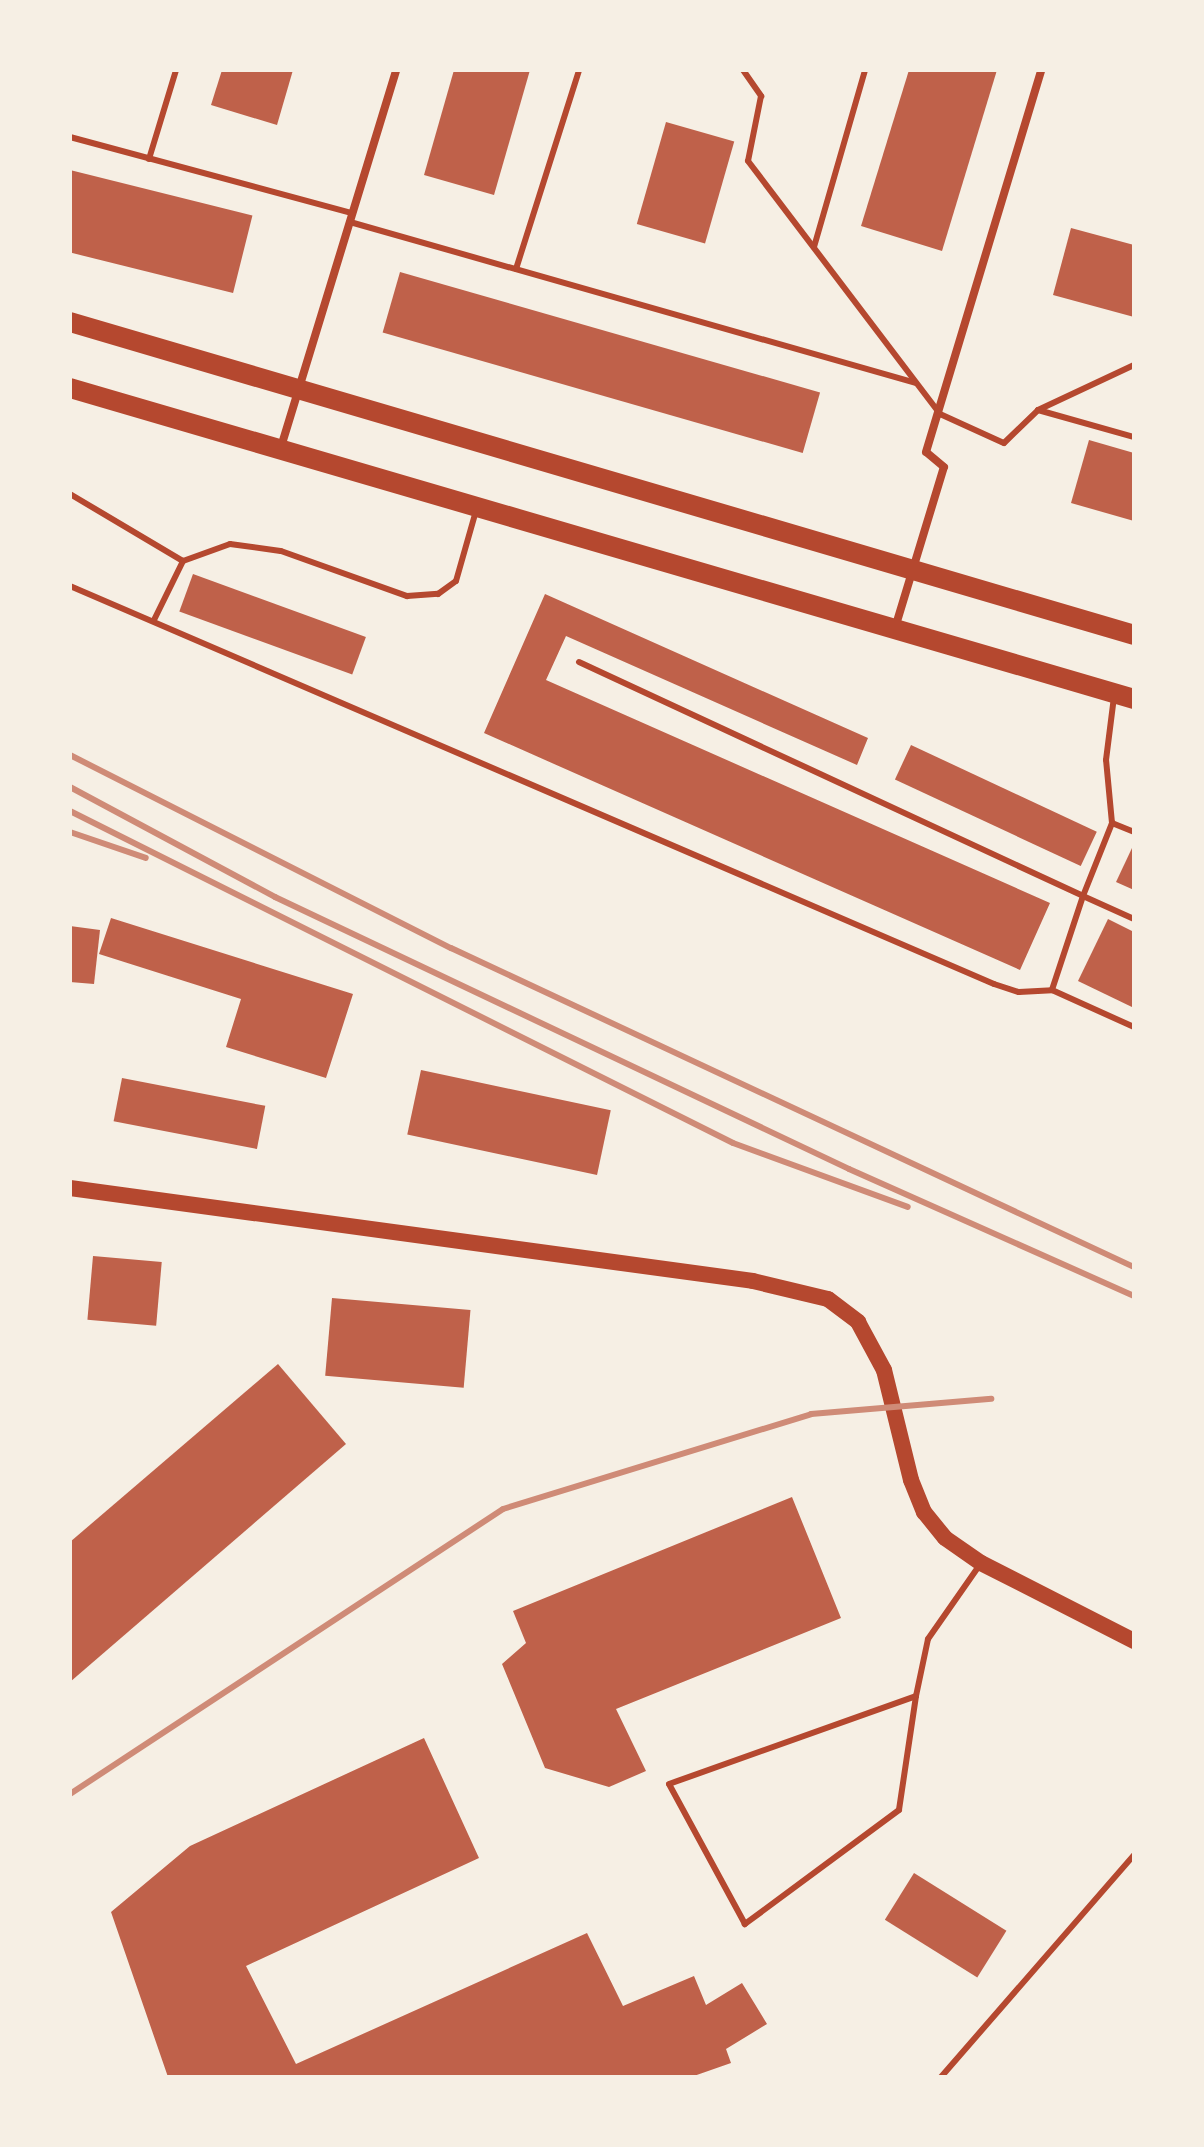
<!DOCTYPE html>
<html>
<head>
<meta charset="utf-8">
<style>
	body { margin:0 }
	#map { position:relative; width:1204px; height:2147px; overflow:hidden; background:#f6efe4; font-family:Roboto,sans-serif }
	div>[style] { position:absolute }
	.building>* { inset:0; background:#bf614a; transform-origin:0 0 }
	.service>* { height:6px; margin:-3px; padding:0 3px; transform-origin:3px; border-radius:3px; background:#b5482f }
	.minor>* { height:8px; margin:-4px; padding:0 4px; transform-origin:4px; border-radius:4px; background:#b5482f }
	.secondary>* { height:16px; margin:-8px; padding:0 8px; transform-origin:8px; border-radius:8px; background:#b5482f }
	.primary>* { height:20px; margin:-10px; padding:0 10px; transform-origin:10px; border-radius:10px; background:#b5482f }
	.rail>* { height:6px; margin:-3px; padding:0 3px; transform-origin:3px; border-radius:3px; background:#cf8b77 }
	span { translate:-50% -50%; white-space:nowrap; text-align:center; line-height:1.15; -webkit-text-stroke:8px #f6efe4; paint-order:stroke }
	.frame { position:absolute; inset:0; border:72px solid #f6efe4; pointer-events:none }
</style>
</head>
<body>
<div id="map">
	<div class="building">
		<i style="clip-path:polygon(222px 70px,293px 70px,277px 125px,211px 105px)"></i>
		<i style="clip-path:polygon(454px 70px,530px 70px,494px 195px,424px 175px)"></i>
		<i style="clip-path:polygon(909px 70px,997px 70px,942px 251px,861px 226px)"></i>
		<i style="left:666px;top:122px;width:71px;height:106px;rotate:16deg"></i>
		<i style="left:70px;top:170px;width:188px;height:80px;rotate:14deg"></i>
		<i style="clip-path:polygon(1071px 228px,1134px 245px,1134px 317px,1053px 295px)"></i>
		<i style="left:400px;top:272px;width:437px;height:63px;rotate:16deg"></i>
		<i style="clip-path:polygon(1089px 440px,1134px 453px,1134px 521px,1071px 503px)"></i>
		<i style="left:193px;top:574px;width:184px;height:40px;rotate:20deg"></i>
		<i style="clip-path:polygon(545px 594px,868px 738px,857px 765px,566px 636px,546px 680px,1050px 903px,1020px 970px,484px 733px)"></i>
		<i style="left:911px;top:745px;width:205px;height:38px;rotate:25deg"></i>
		<i style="clip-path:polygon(1132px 848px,1134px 849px,1134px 890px,1116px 882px)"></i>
		<i style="clip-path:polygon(111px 918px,353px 994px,326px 1078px,226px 1047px,241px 999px,99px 954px)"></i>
		<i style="clip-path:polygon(1108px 919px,1134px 932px,1134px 1008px,1078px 981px)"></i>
		<i style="clip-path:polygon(70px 926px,100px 930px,94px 984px,70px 982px)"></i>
		<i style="left:421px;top:1070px;width:194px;height:66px;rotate:12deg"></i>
		<i style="left:122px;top:1078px;width:146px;height:44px;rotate:11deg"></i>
		<i style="left:93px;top:1256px;width:69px;height:64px;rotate:5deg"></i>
		<i style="left:332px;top:1298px;width:139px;height:78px;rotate:5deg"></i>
		<i style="clip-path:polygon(278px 1364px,346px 1444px,70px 1682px,70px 1542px)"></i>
		<i style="clip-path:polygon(792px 1497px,841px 1618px,616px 1709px,646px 1771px,609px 1787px,545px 1768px,502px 1664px,526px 1643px,513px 1611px)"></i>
		<i style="clip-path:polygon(424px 1738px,479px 1858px,246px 1966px,296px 2064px,587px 1933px,623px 2006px,694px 1976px,706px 2005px,742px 1983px,767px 2024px,726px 2049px,731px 2063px,691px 2077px,168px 2077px,111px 1912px,190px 1846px)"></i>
		<i style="left:914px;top:1873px;width:109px;height:55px;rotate:32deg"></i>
	</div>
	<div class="service">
		<i style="left:743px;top:70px;width:32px;rotate:55deg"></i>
		<i style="left:761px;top:96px;width:66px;rotate:101.3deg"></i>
		<i style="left:748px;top:161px;width:318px;rotate:52.8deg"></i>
		<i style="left:940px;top:414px;width:70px;rotate:24.4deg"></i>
		<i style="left:1004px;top:443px;width:47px;rotate:-44.1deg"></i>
		<i style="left:1038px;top:410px;width:106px;rotate:-25.1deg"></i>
		<i style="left:70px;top:137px;width:292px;rotate:15.1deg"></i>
		<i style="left:149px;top:159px;width:93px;rotate:-73.1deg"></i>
		<i style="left:350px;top:222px;width:588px;rotate:15.88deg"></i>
		<i style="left:814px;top:247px;width:184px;rotate:-73.9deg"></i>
		<i style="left:516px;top:269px;width:209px;rotate:-72.4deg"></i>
		<i style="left:1038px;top:410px;width:100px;rotate:15.7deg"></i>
		<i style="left:70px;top:494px;width:131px;rotate:30.7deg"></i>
		<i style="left:183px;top:561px;width:50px;rotate:-19.9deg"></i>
		<i style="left:230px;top:544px;width:51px;rotate:7.8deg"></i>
		<i style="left:281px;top:551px;width:134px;rotate:19.7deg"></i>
		<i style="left:407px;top:596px;width:31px;rotate:-4deg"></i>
		<i style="left:438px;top:594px;width:22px;rotate:-36deg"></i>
		<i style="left:456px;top:581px;width:73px;rotate:-74.1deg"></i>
		<i style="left:70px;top:586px;width:1006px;rotate:23.3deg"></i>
		<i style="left:994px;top:984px;width:26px;rotate:18deg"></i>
		<i style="left:1019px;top:992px;width:33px;rotate:-3deg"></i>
		<i style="left:154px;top:620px;width:66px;rotate:-63.8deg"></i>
		<i style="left:579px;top:662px;width:556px;rotate:24.9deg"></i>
		<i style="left:1083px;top:896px;width:79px;rotate:-68.3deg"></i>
		<i style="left:1112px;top:823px;width:63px;rotate:-95.4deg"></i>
		<i style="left:1106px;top:760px;width:64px;rotate:-82.8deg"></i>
		<i style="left:1112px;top:823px;width:24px;rotate:22deg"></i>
		<i style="left:1134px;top:919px;width:56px;rotate:-155.7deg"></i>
		<i style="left:1083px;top:896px;width:99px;rotate:108.3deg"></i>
		<i style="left:1052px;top:990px;width:90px;rotate:24.3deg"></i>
		<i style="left:916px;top:1696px;width:115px;rotate:98.5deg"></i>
		<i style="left:899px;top:1810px;width:192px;rotate:143.5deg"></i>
		<i style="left:745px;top:1924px;width:159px;rotate:-118.5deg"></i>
		<i style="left:669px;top:1784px;width:262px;rotate:-19.6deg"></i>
		<i style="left:916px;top:1696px;width:58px;rotate:-78.1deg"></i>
		<i style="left:928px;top:1639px;width:93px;rotate:-55.1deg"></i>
		<i style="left:941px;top:2077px;width:294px;rotate:-49deg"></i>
	</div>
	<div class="minor">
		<i style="left:281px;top:447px;width:394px;rotate:-73deg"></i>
		<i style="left:895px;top:628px;width:168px;rotate:-73.1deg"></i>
		<i style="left:944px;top:467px;width:23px;rotate:-140deg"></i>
		<i style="left:926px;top:452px;width:399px;rotate:-73.2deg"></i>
	</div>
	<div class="secondary">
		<i style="left:70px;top:1188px;width:689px;rotate:7.75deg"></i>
		<i style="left:753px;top:1281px;width:77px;rotate:13.5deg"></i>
		<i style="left:828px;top:1299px;width:38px;rotate:37deg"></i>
		<i style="left:858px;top:1322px;width:55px;rotate:61.6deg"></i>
		<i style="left:884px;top:1370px;width:113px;rotate:76.2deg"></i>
		<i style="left:911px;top:1480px;width:35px;rotate:68deg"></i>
		<i style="left:924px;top:1512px;width:33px;rotate:51deg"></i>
		<i style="left:945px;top:1538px;width:44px;rotate:34.8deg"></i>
		<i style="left:981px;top:1563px;width:172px;rotate:27deg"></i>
	</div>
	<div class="primary">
		<i style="left:70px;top:322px;width:1109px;rotate:16.39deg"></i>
		<i style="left:70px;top:388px;width:1109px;rotate:16.29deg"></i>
	</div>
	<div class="rail">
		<i style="left:70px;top:755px;width:427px;rotate:26.9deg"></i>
		<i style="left:451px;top:948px;width:754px;rotate:25.04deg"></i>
		<i style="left:70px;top:787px;width:233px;rotate:28.2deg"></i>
		<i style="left:275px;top:897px;width:635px;rotate:25.35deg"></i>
		<i style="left:849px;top:1169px;width:312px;rotate:24deg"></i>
		<i style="left:70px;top:811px;width:741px;rotate:26.6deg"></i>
		<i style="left:733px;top:1143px;width:186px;rotate:20.1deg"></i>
		<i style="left:70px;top:832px;width:80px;rotate:18.9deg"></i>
		<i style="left:70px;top:1794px;width:518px;rotate:-33.35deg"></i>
		<i style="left:503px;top:1509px;width:322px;rotate:-17.1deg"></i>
		<i style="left:811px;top:1414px;width:181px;rotate:-4.8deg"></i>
	</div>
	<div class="frame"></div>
</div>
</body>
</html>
